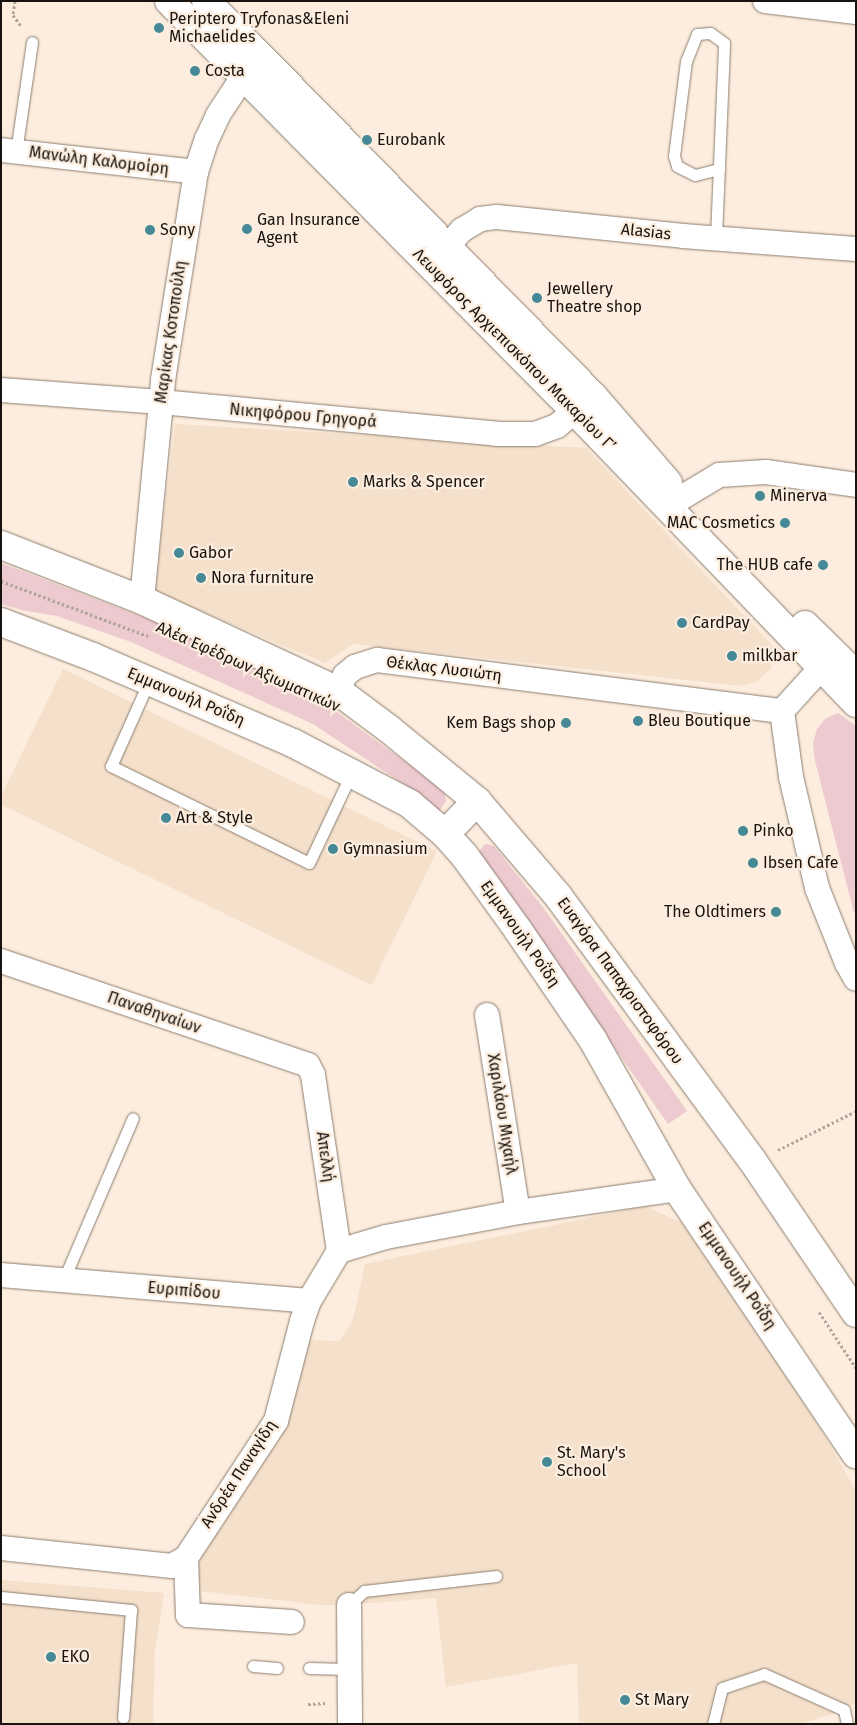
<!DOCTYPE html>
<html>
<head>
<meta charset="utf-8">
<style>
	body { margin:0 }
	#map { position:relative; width:857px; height:1725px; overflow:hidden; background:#fcedde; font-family:"Fira Sans",sans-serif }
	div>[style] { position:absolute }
	.built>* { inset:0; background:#f4e0cb; transform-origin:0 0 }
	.green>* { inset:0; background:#eccacf }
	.path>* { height:3px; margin-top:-1.5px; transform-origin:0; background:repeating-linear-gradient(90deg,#b0a599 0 2.5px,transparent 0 5px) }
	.roads { filter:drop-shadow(0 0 1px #8b7d6f) drop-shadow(0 0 1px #8b7d6f) }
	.lane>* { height:11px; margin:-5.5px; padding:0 5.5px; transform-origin:5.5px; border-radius:5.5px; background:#fff }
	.street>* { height:24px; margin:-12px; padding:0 12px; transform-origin:12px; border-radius:12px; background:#fff }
	.secondary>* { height:28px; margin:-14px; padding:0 14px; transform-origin:14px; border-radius:14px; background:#fff }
	.dots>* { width:14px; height:14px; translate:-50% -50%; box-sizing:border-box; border:2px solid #fcedde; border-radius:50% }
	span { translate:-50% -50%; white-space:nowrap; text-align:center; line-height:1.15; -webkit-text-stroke:4.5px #fcedde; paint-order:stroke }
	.poi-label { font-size:16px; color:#18130e }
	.left { translate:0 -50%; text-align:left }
	.right { translate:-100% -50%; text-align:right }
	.street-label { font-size:16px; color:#18130e }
	.frame { position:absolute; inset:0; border:2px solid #18130e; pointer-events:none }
</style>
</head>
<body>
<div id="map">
	<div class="built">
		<i style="clip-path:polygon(175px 424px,586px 448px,772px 645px,771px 668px,757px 682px,742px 686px,353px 644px,325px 663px,154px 592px)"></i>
		<i style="left:63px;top:669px;width:416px;height:149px;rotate:26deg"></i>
		<i style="clip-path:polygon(645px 1206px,682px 1223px,820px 1428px,856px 1491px,856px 1702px,844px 1710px,800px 1724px,579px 1724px,577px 1663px,446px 1687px,436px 1598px,349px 1605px,320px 1605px,191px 1590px,199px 1555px,307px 1340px,339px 1341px,353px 1320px,365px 1264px)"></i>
		<i style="clip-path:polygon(1px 1580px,164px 1593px,155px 1650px,153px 1724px,1px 1724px)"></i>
	</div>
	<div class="green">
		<i style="clip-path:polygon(1px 563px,232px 651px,316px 697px,444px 790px,446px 801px,439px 811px,420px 795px,313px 724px,131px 642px,57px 616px,26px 611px,1px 604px)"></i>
		<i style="clip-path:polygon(838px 713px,856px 726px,856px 912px,854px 913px,815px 761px,813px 743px,817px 729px,825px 719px)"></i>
		<i style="clip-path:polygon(485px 844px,494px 846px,545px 910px,687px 1111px,668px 1124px,478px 853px)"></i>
	</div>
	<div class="path">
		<i style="left:15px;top:1px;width:14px;rotate:98deg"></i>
		<i style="left:13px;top:15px;width:14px;rotate:54deg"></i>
		<i style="left:1px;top:581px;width:157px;rotate:20.5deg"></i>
		<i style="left:778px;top:1150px;width:87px;rotate:-26.6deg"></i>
		<i style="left:819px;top:1312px;width:67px;rotate:56.5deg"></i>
		<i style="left:308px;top:1704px;width:17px;rotate:-3deg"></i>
	</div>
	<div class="roads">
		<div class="lane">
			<i style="left:16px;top:152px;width:111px;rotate:-81.7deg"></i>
			<i style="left:716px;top:237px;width:194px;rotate:-87.6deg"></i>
			<i style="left:724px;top:43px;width:17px;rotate:-144deg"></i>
			<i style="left:710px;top:33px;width:13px;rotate:176deg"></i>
			<i style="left:697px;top:34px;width:29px;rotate:112deg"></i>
			<i style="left:686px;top:61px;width:96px;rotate:97.2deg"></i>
			<i style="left:674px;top:156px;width:10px;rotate:73deg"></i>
			<i style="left:677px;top:166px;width:20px;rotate:27deg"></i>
			<i style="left:695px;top:175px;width:25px;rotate:-14deg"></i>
			<i style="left:149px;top:681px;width:93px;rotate:114.1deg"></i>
			<i style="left:111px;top:766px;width:220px;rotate:26.1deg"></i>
			<i style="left:309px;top:863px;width:98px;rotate:-64.7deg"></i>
			<i style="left:63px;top:1281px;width:177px;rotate:-66.8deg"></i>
			<i style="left:1px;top:1597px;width:131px;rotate:5.7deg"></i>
			<i style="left:131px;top:1610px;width:108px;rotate:94.2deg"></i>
			<i style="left:349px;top:1605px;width:21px;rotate:-43deg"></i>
			<i style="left:364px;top:1591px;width:133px;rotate:-6.5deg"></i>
			<i style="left:253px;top:1666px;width:24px;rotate:5deg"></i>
			<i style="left:309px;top:1668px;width:40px;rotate:1.4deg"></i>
			<i style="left:713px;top:1724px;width:37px;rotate:-76deg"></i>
			<i style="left:722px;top:1688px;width:44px;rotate:-18.4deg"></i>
			<i style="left:764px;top:1674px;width:88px;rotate:24.2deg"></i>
			<i style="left:844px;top:1710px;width:14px;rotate:78deg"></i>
		</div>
		<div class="street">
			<i style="left:765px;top:1px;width:92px;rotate:6.9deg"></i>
			<i style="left:1px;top:150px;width:196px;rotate:6.4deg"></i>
			<i style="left:447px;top:247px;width:23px;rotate:-49deg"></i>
			<i style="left:462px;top:230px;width:21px;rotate:-31deg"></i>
			<i style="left:480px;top:219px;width:17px;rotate:-7deg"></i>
			<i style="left:497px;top:217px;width:187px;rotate:5.8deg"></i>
			<i style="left:683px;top:236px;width:173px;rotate:4.3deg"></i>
			<i style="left:1px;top:390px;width:160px;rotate:4.3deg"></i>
			<i style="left:161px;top:402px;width:338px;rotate:5.4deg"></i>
			<i style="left:497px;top:434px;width:38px"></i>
			<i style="left:535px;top:434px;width:23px;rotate:-20deg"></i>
			<i style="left:557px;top:426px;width:42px;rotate:-40.2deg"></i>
			<i style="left:681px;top:498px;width:44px;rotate:-31.2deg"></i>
			<i style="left:719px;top:475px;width:47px;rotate:-3.7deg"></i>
			<i style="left:766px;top:472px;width:91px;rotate:8.2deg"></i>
			<i style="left:142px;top:600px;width:221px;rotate:-84.5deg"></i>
			<i style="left:163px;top:380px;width:211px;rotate:-81deg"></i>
			<i style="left:196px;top:172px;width:35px;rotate:-72deg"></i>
			<i style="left:207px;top:139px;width:26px;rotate:-65deg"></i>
			<i style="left:218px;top:115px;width:45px;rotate:-56.7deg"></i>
			<i style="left:338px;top:691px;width:17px;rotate:-66deg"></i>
			<i style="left:345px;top:675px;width:13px;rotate:-39deg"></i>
			<i style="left:355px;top:667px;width:23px;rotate:-18deg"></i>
			<i style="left:377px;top:660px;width:408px;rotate:7.2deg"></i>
			<i style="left:782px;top:711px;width:67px;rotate:82.2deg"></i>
			<i style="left:791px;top:777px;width:114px;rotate:76.8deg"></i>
			<i style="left:817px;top:888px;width:81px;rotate:68.2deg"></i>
			<i style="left:847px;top:963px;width:18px;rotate:61deg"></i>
			<i style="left:782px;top:711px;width:58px;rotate:-47.8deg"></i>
			<i style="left:1px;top:961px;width:324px;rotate:18.7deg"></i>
			<i style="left:308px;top:1065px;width:11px;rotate:63deg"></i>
			<i style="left:313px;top:1075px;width:178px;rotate:81.6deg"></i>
			<i style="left:487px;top:1015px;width:199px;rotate:81.1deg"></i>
			<i style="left:339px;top:1251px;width:49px;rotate:-16.6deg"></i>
			<i style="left:386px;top:1237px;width:134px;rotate:-10.7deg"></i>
			<i style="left:518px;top:1212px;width:161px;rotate:-8.2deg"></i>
			<i style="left:1px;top:1275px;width:309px;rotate:4.8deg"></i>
			<i style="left:309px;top:1301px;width:58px;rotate:-59deg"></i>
			<i style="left:1px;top:1548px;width:172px;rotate:6deg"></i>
			<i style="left:172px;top:1566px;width:16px;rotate:-30deg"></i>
			<i style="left:186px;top:1558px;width:164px;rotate:-56.7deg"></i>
			<i style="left:276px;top:1421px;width:103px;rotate:-75.4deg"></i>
			<i style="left:302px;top:1321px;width:21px;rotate:-71deg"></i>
			<i style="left:186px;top:1558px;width:57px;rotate:88deg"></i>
			<i style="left:188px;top:1615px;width:104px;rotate:3.9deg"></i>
			<i style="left:349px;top:1605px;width:119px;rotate:89.5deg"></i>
		</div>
		<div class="secondary">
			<i style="left:169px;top:1px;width:578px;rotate:45.28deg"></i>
			<i style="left:576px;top:412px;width:404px;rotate:46.1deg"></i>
			<i style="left:206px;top:1px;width:553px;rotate:45.59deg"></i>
			<i style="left:593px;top:396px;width:115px;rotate:49.2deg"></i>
			<i style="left:1px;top:545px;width:151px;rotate:21.3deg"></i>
			<i style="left:142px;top:600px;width:216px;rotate:24.9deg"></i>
			<i style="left:338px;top:691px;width:64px;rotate:36.7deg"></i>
			<i style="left:389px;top:729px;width:114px;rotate:39.3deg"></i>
			<i style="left:477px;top:801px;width:125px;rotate:49.5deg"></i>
			<i style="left:558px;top:896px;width:328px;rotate:53.7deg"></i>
			<i style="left:752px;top:1160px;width:185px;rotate:55.8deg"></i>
			<i style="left:1px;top:622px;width:98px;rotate:20.8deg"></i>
			<i style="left:93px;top:657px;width:218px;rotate:23.3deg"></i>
			<i style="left:293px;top:743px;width:132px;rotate:27.5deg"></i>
			<i style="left:410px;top:804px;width:46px;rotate:40.6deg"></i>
			<i style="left:445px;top:834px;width:28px;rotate:48deg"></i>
			<i style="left:464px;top:855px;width:92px;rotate:54.2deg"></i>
			<i style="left:518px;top:930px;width:133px;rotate:55.7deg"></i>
			<i style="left:593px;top:1040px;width:171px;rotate:60.6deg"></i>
			<i style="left:677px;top:1189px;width:320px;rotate:56deg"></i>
			<i style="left:805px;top:625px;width:71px;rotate:44.4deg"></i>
			<i style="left:445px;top:834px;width:46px;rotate:-45.9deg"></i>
		</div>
	</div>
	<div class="dots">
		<i style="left:159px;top:28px;background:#448995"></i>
		<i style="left:195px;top:71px;background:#448995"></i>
		<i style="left:367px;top:140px;background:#448995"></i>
		<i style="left:247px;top:229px;background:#448995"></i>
		<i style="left:150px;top:230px;background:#448995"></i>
		<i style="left:537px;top:298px;background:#448995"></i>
		<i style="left:353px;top:482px;background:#448995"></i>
		<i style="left:760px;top:496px;background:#448995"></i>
		<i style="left:785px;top:523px;background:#448995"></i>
		<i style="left:179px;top:553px;background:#448995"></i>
		<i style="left:823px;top:565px;background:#448995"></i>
		<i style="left:201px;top:578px;background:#448995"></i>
		<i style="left:682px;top:623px;background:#448995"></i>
		<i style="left:732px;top:656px;background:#448995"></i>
		<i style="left:638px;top:721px;background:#448995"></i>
		<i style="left:566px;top:723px;background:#448995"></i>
		<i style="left:166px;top:818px;background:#448995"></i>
		<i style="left:743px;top:831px;background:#448995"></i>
		<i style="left:333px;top:849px;background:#448995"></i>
		<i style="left:753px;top:863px;background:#448995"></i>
		<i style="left:776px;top:912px;background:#448995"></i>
		<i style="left:547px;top:1462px;background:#448995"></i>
		<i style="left:51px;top:1657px;background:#448995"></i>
		<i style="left:625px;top:1700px;background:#448995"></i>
	</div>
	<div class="poi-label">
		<span class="left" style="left:169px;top:28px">Periptero Tryfonas&amp;Eleni<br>Michaelides</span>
		<span class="left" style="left:205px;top:71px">Costa</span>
		<span class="left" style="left:377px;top:140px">Eurobank</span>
		<span class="left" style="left:257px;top:229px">Gan Insurance<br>Agent</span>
		<span class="left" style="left:160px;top:230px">Sony</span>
		<span class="left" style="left:547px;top:298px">Jewellery<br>Theatre shop</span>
		<span class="left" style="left:363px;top:482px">Marks &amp; Spencer</span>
		<span class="left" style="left:770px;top:496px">Minerva</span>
		<span class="right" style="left:775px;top:523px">MAC Cosmetics</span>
		<span class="left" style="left:189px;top:553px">Gabor</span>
		<span class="right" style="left:813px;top:565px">The HUB cafe</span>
		<span class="left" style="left:211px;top:578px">Nora furniture</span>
		<span class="left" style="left:692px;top:623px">CardPay</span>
		<span class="left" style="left:742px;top:656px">milkbar</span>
		<span class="left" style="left:648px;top:721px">Bleu Boutique</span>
		<span class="right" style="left:556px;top:723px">Kem Bags shop</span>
		<span class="left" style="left:176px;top:818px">Art &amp; Style</span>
		<span class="left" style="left:753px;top:831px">Pinko</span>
		<span class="left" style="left:343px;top:849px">Gymnasium</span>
		<span class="left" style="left:763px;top:863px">Ibsen Cafe</span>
		<span class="right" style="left:766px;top:912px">The Oldtimers</span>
		<span class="left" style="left:557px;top:1462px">St. Mary's<br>School</span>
		<span class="left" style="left:61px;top:1657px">EKO</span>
		<span class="left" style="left:635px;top:1700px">St Mary</span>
	</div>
	<div class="street-label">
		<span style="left:99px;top:161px;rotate:7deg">Μανώλη Καλομοίρη</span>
		<span style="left:646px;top:232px;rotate:6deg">Alasias</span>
		<span style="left:171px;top:332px;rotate:-82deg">Μαρίκας Κοτοπούλη</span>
		<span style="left:514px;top:350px;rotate:45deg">Λεωφόρος Αρχιεπισκόπου Μακαρίου Γ’</span>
		<span style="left:303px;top:416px;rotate:5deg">Νικηφόρου Γρηγορά</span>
		<span style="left:248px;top:667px;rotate:24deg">Αλέα Εφέδρων Αξιωματικών</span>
		<span style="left:444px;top:669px;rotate:7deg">Θέκλας Λυσιώτη</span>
		<span style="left:186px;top:697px;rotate:23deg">Εμμανουήλ Ροΐδη</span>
		<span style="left:520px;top:934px;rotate:55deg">Εμμανουήλ Ροΐδη</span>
		<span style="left:620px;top:981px;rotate:54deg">Ευαγόρα Παπαχριστοφόρου</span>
		<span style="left:154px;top:1013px;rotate:19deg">Παναθηναίων</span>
		<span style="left:502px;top:1114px;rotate:81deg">Χαριλάου Μιχαήλ</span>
		<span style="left:325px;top:1157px;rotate:82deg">Απελλή</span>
		<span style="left:737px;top:1276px;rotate:56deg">Εμμανουήλ Ροΐδη</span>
		<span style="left:184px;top:1291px;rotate:5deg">Ευριπίδου</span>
		<span style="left:239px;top:1474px;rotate:-57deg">Ανδρέα Παναγίδη</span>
	</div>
	<div class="frame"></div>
</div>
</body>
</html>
